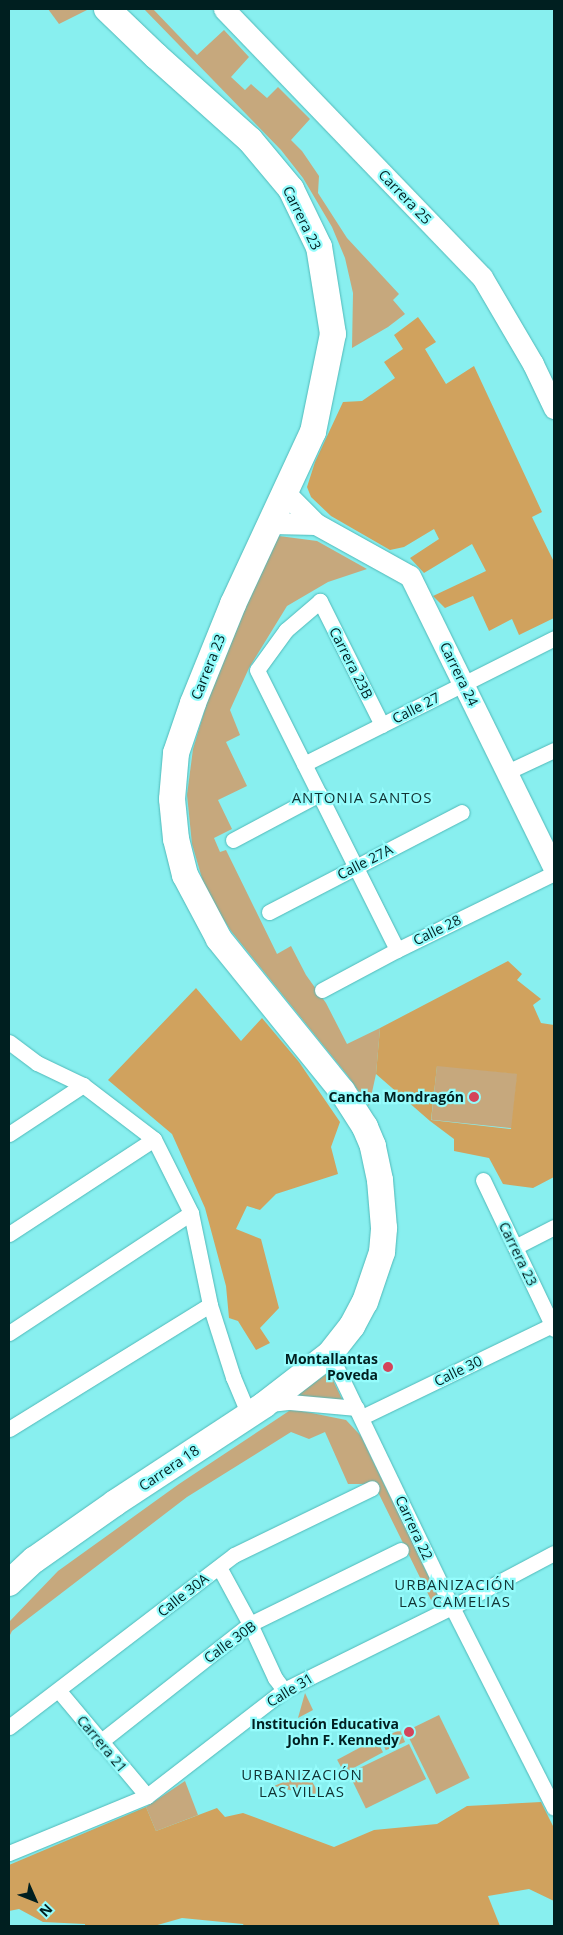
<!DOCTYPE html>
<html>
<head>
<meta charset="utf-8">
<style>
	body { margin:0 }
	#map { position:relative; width:563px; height:1935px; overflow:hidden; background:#88efef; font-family:"Open Sans",sans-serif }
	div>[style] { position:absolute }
	.green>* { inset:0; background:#c6a87d; transform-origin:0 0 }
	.forest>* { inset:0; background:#d0a25e }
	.roads { filter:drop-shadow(0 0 1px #50b9b9) drop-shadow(0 0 1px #50b9b9) }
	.street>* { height:15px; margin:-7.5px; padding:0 7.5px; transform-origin:7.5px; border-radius:7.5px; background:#fff }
	.secondary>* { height:21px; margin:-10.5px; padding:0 10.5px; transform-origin:10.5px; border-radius:10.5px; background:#fff }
	.highway>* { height:26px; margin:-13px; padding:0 13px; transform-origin:13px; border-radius:13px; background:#fff }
	.dots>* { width:14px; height:14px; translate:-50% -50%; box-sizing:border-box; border:2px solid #95fcfc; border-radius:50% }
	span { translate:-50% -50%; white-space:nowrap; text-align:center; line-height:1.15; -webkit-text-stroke:4.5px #95fcfc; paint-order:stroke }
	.street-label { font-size:14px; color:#001f20 }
	.poi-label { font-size:14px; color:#001f20; font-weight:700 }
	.right { translate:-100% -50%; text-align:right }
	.neighbourhood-label { font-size:15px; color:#113233; letter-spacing:1px }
	.frame { position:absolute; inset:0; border:10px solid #001f20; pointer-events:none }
	.north { position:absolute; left:10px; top:1875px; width:50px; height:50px; -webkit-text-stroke:4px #95fcfc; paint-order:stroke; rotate:134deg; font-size:14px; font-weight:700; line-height:20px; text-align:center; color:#001f20 }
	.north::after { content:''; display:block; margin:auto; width:18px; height:22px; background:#001f20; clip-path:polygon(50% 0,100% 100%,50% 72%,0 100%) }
</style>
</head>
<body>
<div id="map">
	<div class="green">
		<i style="clip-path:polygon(48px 9px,89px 9px,59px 24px)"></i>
		<i style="clip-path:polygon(144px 9px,153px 9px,197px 55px,224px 30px,249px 57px,231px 77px,245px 90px,251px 84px,267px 98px,278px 87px,310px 119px,291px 140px,302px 151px,319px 176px,318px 193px,347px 238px,399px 294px,393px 300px,405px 314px,388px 327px,352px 348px,353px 293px,345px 258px,332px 227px,303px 178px,281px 150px)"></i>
		<i style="clip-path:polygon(279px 536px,317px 541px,367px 569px,328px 582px,287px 606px,249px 668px,230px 710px,240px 735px,226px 742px,247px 786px,218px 800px,232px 829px,214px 838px,220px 852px,226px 850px,277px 954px,291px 946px,306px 975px,326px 1003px,347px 1044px,380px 1028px,376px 1074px,369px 1106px,348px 1076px,231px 931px,206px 892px,192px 844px,187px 795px,193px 749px,209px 696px,269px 551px)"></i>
		<i style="left:437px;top:1065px;width:81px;height:55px;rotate:6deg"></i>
		<i style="clip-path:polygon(329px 1372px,343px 1401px,293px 1398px)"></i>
		<i style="clip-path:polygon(292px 1409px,346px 1420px,361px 1436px,439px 1598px,435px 1603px,433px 1604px,374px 1484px,348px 1484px,325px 1432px,309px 1439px,291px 1432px,187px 1497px,12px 1631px,9px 1637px,9px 1622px,58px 1571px,179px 1484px)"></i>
		<i style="clip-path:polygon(305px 1693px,313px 1710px,298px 1718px)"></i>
		<i style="left:439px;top:1715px;width:70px;height:37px;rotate:64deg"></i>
		<i style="left:400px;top:1730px;width:13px;height:21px;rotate:67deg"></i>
		<i style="left:376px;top:1739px;width:15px;height:44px;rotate:62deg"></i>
		<i style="left:409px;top:1744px;width:39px;height:67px;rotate:64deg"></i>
		<i style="clip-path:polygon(307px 1772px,321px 1798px,274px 1786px)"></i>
		<i style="clip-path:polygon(185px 1781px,198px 1815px,156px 1831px,146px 1807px)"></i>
	</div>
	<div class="forest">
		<i style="clip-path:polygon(418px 317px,436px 342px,425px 349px,446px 384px,474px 366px,542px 512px,532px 517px,554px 562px,554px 618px,519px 635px,512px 619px,489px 631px,473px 596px,445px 608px,433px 596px,486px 571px,472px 544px,424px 573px,410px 558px,439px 539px,434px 529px,404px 547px,390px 550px,331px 516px,311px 497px,307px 487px,315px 462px,343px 402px,362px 401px,395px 378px,384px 362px,403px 349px,394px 335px)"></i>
		<i style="clip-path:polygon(evenodd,508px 961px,522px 974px,517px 980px,541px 999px,533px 1005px,541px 1023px,554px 1025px,554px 1177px,533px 1188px,503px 1184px,489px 1158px,454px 1151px,454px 1139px,430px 1121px,376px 1074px,380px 1028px,508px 961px,437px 1066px,517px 1074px,511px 1129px,431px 1120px,437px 1066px)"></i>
		<i style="clip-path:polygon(196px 988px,241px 1041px,262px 1018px,299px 1062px,340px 1122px,331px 1147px,338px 1174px,276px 1194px,260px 1210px,247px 1206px,236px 1229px,261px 1239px,279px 1308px,260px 1328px,270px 1343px,256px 1350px,238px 1321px,229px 1318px,226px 1286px,205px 1208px,172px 1134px,108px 1080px)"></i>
		<i style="clip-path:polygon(541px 1802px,554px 1828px,554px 1901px,529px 1889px,488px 1896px,500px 1926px,244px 1926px,243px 1924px,182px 1918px,154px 1926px,85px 1926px,85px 1924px,43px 1922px,19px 1909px,9px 1911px,9px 1865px,146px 1807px,156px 1831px,217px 1808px,225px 1817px,243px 1813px,334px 1847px,374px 1830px,437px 1824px,467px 1806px)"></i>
	</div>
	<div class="roads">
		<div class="street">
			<i style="left:382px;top:725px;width:139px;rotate:-116.6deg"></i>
			<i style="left:320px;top:601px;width:45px;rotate:139.5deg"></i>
			<i style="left:286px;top:630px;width:49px;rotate:125.9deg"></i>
			<i style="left:257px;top:670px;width:313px;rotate:63.4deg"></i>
			<i style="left:304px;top:764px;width:280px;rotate:-26.7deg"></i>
			<i style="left:507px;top:772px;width:52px;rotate:-25.1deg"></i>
			<i style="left:233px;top:840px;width:98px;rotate:-28.1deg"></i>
			<i style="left:269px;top:912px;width:217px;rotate:-27.4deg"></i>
			<i style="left:322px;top:990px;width:85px;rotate:-28.1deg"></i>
			<i style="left:397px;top:950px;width:175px;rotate:-26.1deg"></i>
			<i style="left:9px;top:1042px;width:35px;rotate:37deg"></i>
			<i style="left:37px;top:1063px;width:51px;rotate:25.6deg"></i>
			<i style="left:83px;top:1085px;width:89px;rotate:37.3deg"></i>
			<i style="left:154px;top:1139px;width:83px;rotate:63.4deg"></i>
			<i style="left:191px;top:1213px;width:94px;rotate:78.3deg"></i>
			<i style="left:210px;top:1305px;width:76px;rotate:72.3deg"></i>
			<i style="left:233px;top:1377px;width:41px;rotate:67.2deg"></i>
			<i style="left:9px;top:1134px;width:89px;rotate:-33.5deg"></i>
			<i style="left:483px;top:1180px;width:165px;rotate:64.5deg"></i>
			<i style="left:9px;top:1234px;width:173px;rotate:-33.2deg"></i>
			<i style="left:515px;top:1247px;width:44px;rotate:-27.1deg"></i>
			<i style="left:9px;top:1333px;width:218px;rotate:-33.4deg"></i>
			<i style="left:330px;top:1354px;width:281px;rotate:64.3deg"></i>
			<i style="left:452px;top:1607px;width:225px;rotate:63.1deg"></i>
			<i style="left:270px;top:1404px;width:20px;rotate:-6deg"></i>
			<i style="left:290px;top:1402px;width:67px;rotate:5.1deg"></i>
			<i style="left:362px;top:1417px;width:213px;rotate:-25.8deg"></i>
			<i style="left:9px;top:1429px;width:236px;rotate:-31.7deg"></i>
			<i style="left:219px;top:1567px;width:65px;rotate:61.5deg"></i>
			<i style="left:250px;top:1624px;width:60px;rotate:65.2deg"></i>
			<i style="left:275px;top:1678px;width:15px;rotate:53deg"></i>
			<i style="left:59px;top:1691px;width:137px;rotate:50deg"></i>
			<i style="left:9px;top:1727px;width:283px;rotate:-37.4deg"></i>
			<i style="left:234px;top:1555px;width:153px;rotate:-25.9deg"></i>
			<i style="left:100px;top:1742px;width:191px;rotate:-38.2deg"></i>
			<i style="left:250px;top:1624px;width:168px;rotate:-26.1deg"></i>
			<i style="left:9px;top:1853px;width:149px;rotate:-22.4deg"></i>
			<i style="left:147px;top:1796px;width:173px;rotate:-37.7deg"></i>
			<i style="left:284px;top:1690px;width:187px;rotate:-26.3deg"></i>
			<i style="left:452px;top:1607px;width:115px;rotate:-27.9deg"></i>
		</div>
		<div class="secondary">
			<i style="left:224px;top:9px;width:372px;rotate:46.1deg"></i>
			<i style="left:482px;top:277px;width:101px;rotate:59.6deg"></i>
			<i style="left:533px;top:364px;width:49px;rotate:64.5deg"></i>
			<i style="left:284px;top:492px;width:45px;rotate:45deg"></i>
			<i style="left:316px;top:524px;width:107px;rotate:29deg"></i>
			<i style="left:410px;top:576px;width:326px;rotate:63.8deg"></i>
			<i style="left:271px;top:523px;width:45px;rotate:1.3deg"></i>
		</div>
		<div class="highway">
			<i style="left:9px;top:1583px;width:34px;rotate:-43deg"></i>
			<i style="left:34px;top:1560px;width:99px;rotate:-35.1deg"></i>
			<i style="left:115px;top:1503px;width:178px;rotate:-33.3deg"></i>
			<i style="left:264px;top:1405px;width:83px;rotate:-37.7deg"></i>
			<i style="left:330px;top:1354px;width:36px;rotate:-52deg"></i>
			<i style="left:352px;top:1326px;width:27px;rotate:-62deg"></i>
			<i style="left:365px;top:1302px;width:53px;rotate:-71.2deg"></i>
			<i style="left:382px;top:1252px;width:24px;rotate:-85deg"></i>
			<i style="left:384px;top:1228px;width:48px;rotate:-94.8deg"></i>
			<i style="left:380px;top:1180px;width:35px;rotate:-102deg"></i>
			<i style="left:373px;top:1146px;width:21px;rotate:-113deg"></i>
			<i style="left:365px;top:1127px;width:43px;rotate:-122.6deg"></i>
			<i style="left:342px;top:1091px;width:196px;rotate:-129deg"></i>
			<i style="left:219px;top:939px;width:72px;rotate:-118deg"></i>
			<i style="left:185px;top:875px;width:37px;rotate:-104deg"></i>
			<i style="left:176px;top:839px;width:40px;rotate:-95.7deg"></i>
			<i style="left:172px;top:799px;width:46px;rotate:-85deg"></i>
			<i style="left:176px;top:753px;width:53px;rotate:-71.2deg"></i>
			<i style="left:193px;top:703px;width:107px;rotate:-68deg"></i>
			<i style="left:233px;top:604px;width:190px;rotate:-65.1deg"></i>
			<i style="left:313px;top:432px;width:100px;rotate:-78.5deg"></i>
			<i style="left:333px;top:334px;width:88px;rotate:-99.1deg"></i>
			<i style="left:319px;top:247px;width:64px;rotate:-115.8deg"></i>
			<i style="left:291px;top:189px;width:64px;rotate:-129.9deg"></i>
			<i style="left:250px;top:140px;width:126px;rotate:-138.2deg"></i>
			<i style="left:156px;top:56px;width:68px;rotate:-136.2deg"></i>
		</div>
	</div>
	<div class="dots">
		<i style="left:474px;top:1097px;background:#d4445a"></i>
		<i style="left:388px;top:1367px;background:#d4445a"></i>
		<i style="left:409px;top:1732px;background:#d4445a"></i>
	</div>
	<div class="street-label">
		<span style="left:405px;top:197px;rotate:46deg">Carrera 25</span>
		<span style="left:302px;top:218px;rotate:64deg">Carrera 23</span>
		<span style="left:351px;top:663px;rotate:63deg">Carrera 23B</span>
		<span style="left:208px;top:667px;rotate:-68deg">Carrera 23</span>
		<span style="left:459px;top:674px;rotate:64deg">Carrera 24</span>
		<span style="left:416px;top:708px;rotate:-27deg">Calle 27</span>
		<span style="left:365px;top:862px;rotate:-27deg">Calle 27A</span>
		<span style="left:437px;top:930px;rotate:-26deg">Calle 28</span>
		<span style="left:518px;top:1254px;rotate:64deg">Carrera 23</span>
		<span style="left:458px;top:1371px;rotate:-26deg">Calle 30</span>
		<span style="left:169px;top:1468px;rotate:-34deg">Carrera 18</span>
		<span style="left:414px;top:1528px;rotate:65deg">Carrera 22</span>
		<span style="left:183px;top:1595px;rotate:-38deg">Calle 30A</span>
		<span style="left:230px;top:1642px;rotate:-36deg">Calle 30B</span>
		<span style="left:290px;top:1690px;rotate:-31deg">Calle 31</span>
		<span style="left:102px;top:1744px;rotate:50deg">Carrera 21</span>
	</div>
	<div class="poi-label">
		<span class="right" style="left:464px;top:1097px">Cancha Mondragón</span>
		<span class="right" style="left:378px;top:1367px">Montallantas<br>Poveda</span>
		<span class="right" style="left:399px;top:1732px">Institución Educativa<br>John F. Kennedy</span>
	</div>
	<div class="neighbourhood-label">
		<span style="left:362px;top:798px">ANTONIA SANTOS</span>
		<span style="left:455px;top:1593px">URBANIZACIÓN<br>LAS CAMELIAS</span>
		<span style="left:302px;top:1783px">URBANIZACIÓN<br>LAS VILLAS</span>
	</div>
	<div class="frame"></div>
	<div class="north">N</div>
</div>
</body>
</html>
